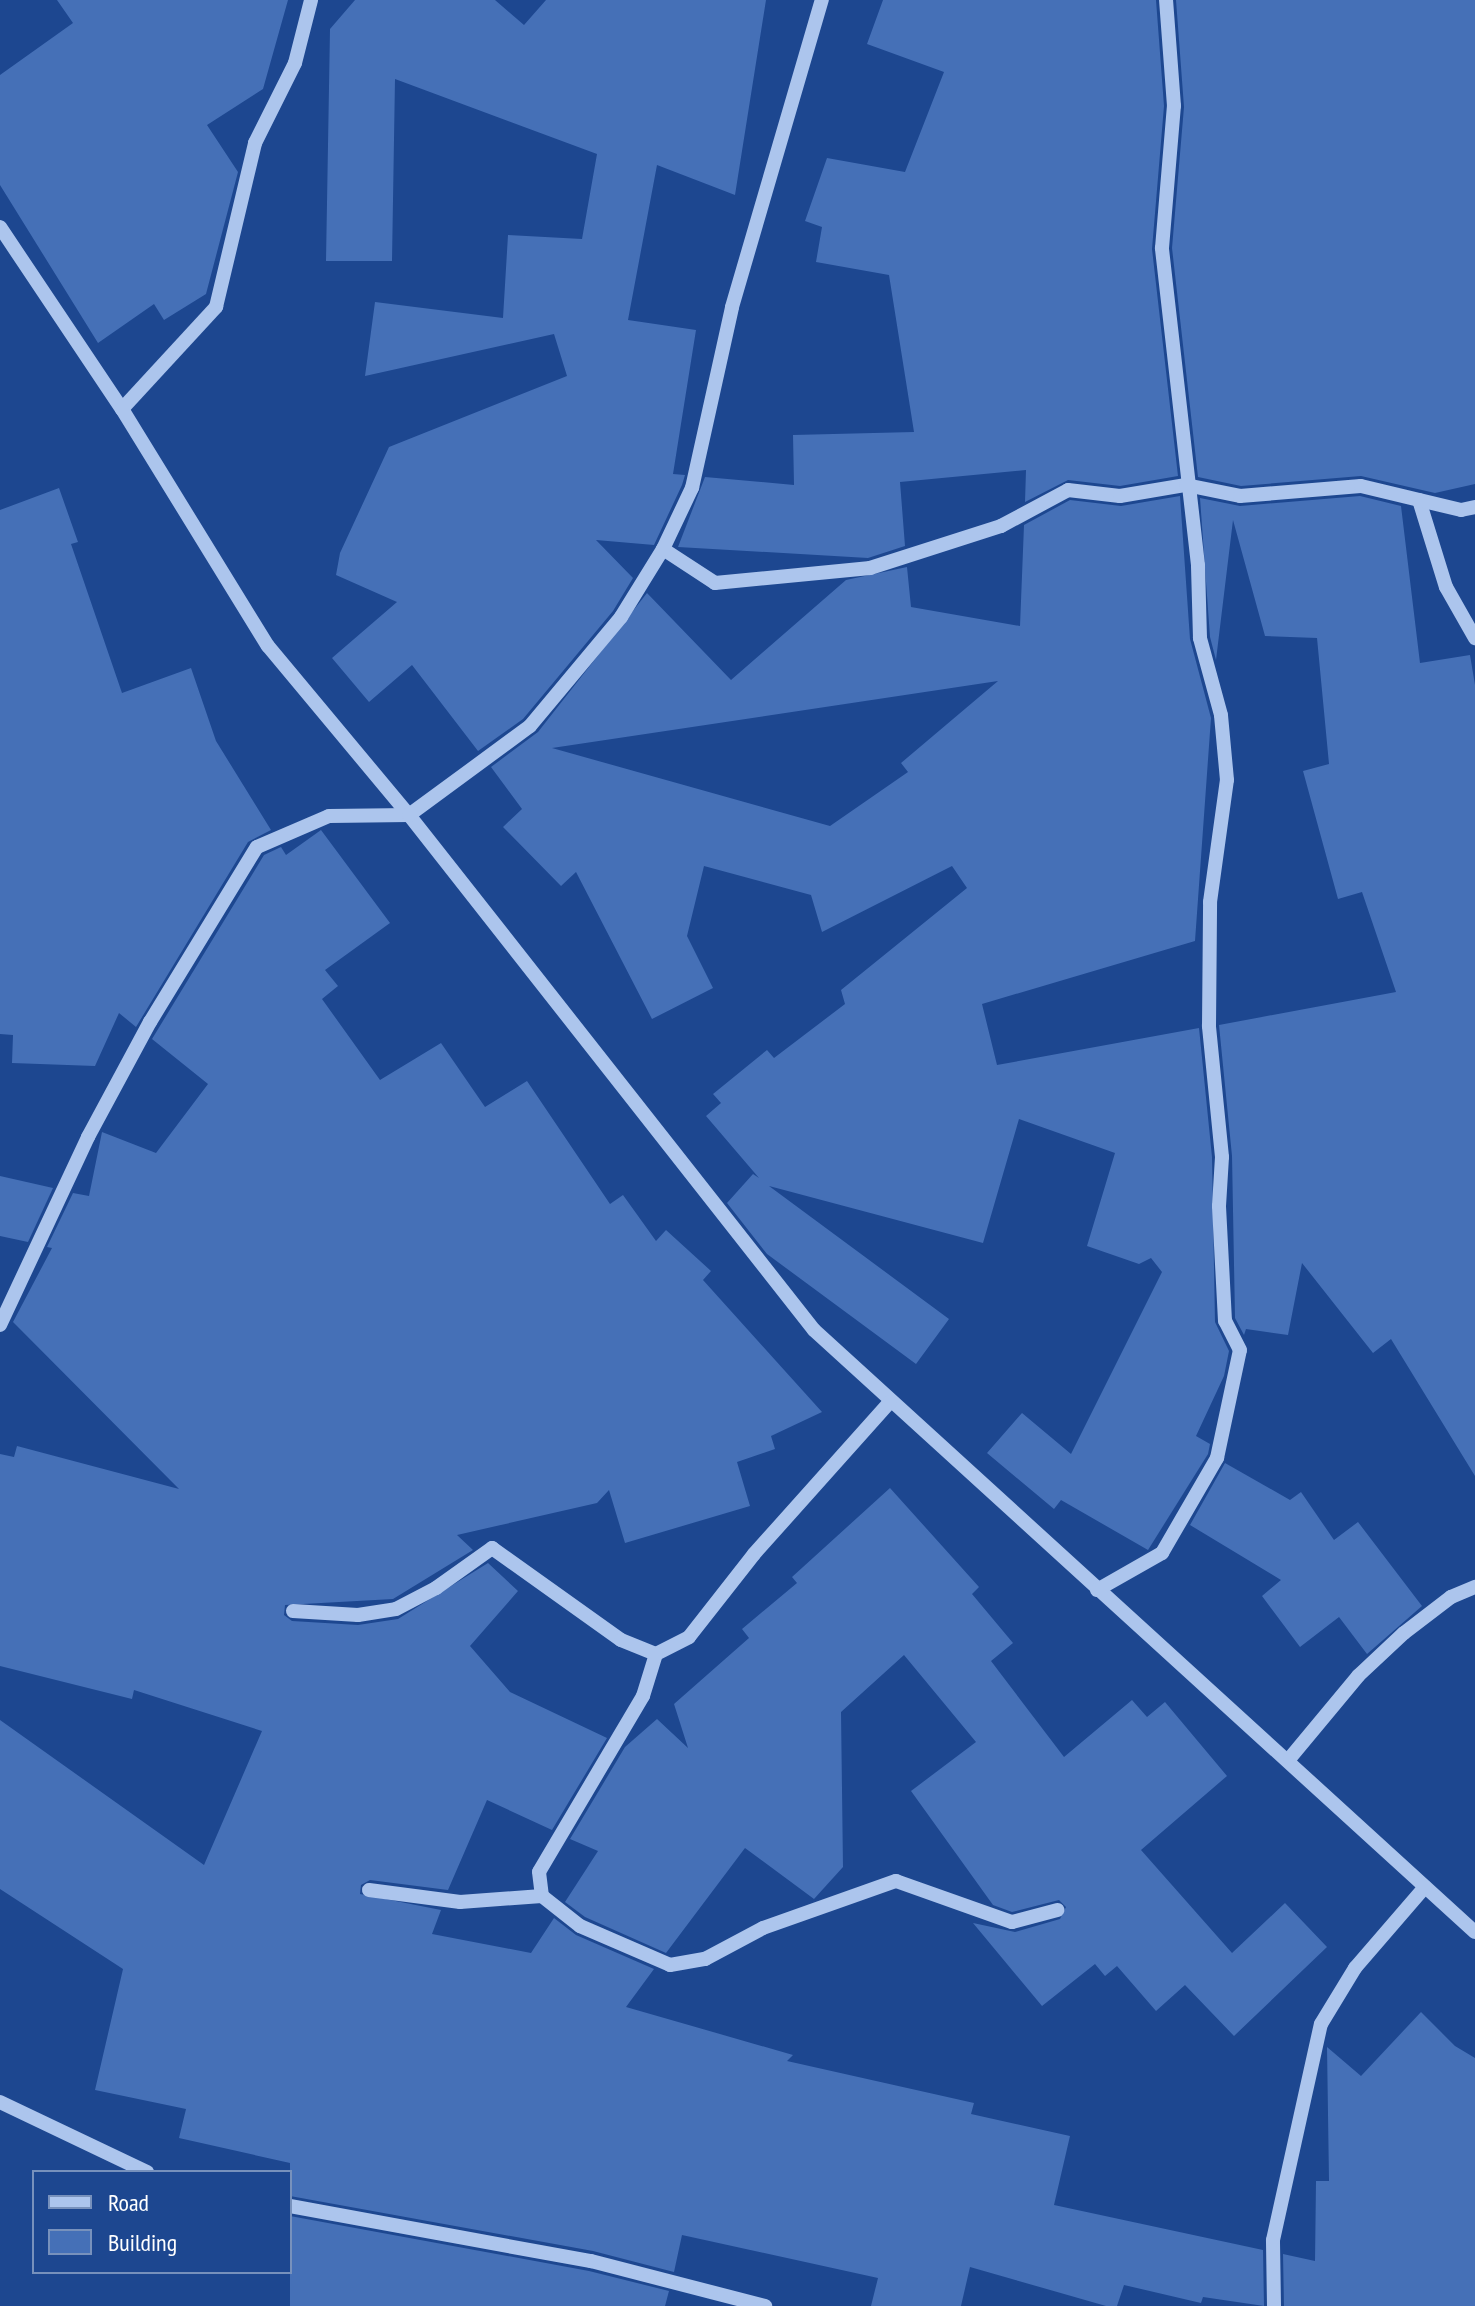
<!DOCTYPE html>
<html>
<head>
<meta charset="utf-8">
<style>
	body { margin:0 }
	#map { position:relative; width:1475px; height:2306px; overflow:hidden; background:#1d4790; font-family:"PT Sans Narrow",sans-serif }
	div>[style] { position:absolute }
	.building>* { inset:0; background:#4570b7 }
	.minor>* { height:14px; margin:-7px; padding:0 7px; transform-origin:7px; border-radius:7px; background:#acc5ed }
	span { translate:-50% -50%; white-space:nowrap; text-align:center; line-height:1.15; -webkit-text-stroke:8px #1d4790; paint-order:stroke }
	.legend { position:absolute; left:32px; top:2170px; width:260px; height:104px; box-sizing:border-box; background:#1d4790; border:2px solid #7791bc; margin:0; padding:10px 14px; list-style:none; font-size:24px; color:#fff }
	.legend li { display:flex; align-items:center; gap:16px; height:40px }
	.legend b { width:40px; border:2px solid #7791bc }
</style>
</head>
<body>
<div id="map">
	<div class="building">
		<i style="clip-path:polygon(57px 0,288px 0,263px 89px,207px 125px,238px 172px,206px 294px,164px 320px,154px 304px,98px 343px,0 185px,0 75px,73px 23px)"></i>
		<i style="clip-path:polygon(355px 0,495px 0,524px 25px,546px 0,766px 0,735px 195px,657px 165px,628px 320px,696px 330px,673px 474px,685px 475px,682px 485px,654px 545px,596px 540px,633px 578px,613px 611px,523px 719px,478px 751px,412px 665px,369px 702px,332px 658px,397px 602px,336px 575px,340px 553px,389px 447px,567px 376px,554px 334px,365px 376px,375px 302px,503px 318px,508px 235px,582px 239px,597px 154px,395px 79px,392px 261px,326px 261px,330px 29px)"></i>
		<i style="clip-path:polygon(883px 0,1156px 0,1164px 106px,1152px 249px,1178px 476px,1120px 486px,1068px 480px,1025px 502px,1026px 470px,900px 482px,905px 546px,868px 558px,678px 547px,705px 477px,794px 485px,793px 435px,914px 432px,889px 275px,816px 262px,822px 227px,805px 221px,827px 158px,905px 172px,944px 72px,867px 44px)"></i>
		<i style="clip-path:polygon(1176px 0,1475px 0,1475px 484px,1435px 493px,1361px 476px,1241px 486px,1198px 477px,1172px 248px,1184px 107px)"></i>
		<i style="clip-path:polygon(59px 488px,78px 542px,71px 544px,122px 693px,191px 668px,216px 741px,271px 830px,248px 842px,136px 1027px,119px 1013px,95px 1066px,12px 1063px,13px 1035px,0 1034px,0 510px)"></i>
		<i style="clip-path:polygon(evenodd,1180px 496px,1190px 639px,1211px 718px,1195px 941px,982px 1004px,997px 1065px,1199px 1028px,1212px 1157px,1215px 1322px,1229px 1351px,1224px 1376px,1196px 1436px,1210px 1444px,1208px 1454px,1148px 1550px,1061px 1500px,1054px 1509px,987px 1453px,1022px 1413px,1071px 1454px,1162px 1272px,1151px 1258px,1139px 1264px,1087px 1246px,1115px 1153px,1019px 1119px,983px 1243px,769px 1186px,949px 1319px,916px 1364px,767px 1254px,727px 1203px,753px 1174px,759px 1178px,706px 1116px,721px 1103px,713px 1094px,767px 1050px,774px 1058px,845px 1004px,841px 990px,967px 888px,952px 866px,822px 932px,811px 895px,704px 866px,687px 936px,713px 988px,652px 1019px,576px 872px,561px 886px,503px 827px,522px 809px,491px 767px,538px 732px,647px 593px,731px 680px,846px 580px,907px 567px,911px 607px,1020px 626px,1024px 525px,1070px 500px,1121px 506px,1180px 496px,998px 681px,901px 763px,908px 772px,830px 826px,552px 748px,998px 681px)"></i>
		<i style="clip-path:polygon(1360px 496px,1401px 506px,1420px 663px,1470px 655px,1475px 685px,1475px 1476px,1391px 1339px,1373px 1353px,1302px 1263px,1288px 1335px,1246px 1329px,1244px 1335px,1235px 1318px,1232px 1156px,1219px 1025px,1396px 992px,1362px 892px,1338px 899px,1303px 771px,1329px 764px,1317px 638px,1265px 636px,1233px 520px,1216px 660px,1210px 637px,1200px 498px,1240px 506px)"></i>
		<i style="clip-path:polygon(321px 830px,390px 923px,325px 970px,338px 986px,322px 999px,380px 1080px,441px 1043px,485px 1107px,527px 1081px,610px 1204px,623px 1195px,656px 1241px,666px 1230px,711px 1271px,703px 1280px,822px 1412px,771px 1436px,775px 1449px,737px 1462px,750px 1506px,625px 1543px,609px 1490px,597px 1503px,457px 1535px,473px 1550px,393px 1599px,285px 1605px,284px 1615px,292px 1621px,358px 1625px,398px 1619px,488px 1563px,518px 1591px,470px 1646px,510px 1692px,607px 1738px,552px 1830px,487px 1800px,448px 1890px,370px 1880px,361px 1885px,360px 1894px,441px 1910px,432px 1934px,531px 1953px,554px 1918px,576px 1935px,654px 1969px,626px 2007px,793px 2055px,787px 2061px,974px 2103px,971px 2114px,1070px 2136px,1054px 2205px,1263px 2250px,1264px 2306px,1203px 2297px,1201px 2303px,1124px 2285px,1117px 2306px,1106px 2306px,970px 2267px,961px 2306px,871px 2306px,878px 2278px,682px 2235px,674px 2272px,593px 2251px,290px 2196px,290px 2163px,179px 2138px,186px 2109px,95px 2090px,123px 1969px,0 1889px,0 1720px,204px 1865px,262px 1731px,134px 1690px,132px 1699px,0 1666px,0 1454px,14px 1457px,17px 1446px,179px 1489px,13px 1322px,52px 1248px,47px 1247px,73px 1193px,89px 1196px,102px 1132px,156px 1153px,208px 1084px,152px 1039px,264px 855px,281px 847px,286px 855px)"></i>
		<i style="clip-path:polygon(0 1176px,53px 1188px,28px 1242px,0 1236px)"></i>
		<i style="clip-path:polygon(1225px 1463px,1290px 1500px,1301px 1492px,1334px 1540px,1358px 1522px,1422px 1606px,1367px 1654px,1339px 1617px,1300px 1647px,1262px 1596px,1281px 1580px,1190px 1525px)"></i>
		<i style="clip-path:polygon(890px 1488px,979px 1587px,972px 1594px,1013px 1643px,991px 1661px,1064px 1757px,1132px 1700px,1147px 1717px,1165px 1702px,1227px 1776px,1141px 1850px,1232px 1953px,1285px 1903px,1327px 1947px,1234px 2036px,1185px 1985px,1156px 2011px,1117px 1966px,1105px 1976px,1095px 1964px,1042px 2006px,973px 1923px,1015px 1932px,1060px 1919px,1066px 1907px,1059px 1900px,1012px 1912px,993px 1905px,911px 1791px,976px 1742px,904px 1655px,841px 1712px,843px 1867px,814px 1899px,745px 1848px,666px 1953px,585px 1917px,565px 1902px,598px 1851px,570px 1839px,625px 1747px,657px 1719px,688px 1748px,674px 1704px,749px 1638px,742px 1629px,797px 1583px,792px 1577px)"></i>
		<i style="clip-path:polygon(1421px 2012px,1455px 2046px,1475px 2058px,1475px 2306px,1284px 2306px,1283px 2254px,1315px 2261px,1316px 2181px,1329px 2181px,1327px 2047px,1361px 2076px)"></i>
		<i style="clip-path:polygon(290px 2216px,589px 2271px,669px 2291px,665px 2306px,290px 2306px)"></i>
	</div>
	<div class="minor">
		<i style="left:0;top:227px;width:219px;rotate:56.2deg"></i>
		<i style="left:122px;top:409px;width:278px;rotate:58.4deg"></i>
		<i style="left:268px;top:646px;width:220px;rotate:50.2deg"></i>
		<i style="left:409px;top:815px;width:655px;rotate:51.82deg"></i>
		<i style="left:814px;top:1330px;width:894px;rotate:42.33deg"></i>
		<i style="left:122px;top:409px;width:139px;rotate:-47.3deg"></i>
		<i style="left:216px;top:307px;width:169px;rotate:-76.6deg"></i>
		<i style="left:255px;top:143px;width:89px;rotate:-63.4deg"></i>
		<i style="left:295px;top:63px;width:65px;rotate:-75.7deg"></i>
		<i style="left:1419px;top:500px;width:91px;rotate:72.8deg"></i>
		<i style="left:1446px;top:587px;width:59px;rotate:60.4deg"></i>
		<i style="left:663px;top:549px;width:62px;rotate:33.2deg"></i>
		<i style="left:715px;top:583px;width:156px;rotate:-5.5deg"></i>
		<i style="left:870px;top:568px;width:138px;rotate:-17.8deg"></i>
		<i style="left:1001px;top:526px;width:76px;rotate:-28.2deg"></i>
		<i style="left:1068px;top:490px;width:52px;rotate:6.6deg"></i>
		<i style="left:1120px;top:496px;width:67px;rotate:-9.5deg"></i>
		<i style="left:1186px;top:485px;width:55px;rotate:11.5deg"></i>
		<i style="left:1240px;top:496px;width:121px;rotate:-4.7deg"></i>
		<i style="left:1361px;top:486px;width:103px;rotate:13.5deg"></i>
		<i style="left:1461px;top:510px;width:14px;rotate:-12deg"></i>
		<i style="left:0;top:1325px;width:208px;rotate:-64.9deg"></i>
		<i style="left:88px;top:1137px;width:131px;rotate:-61.7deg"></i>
		<i style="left:150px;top:1022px;width:205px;rotate:-58.6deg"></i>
		<i style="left:257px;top:847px;width:78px;rotate:-23.3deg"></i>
		<i style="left:329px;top:816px;width:80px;rotate:-0.7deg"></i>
		<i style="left:409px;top:815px;width:150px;rotate:-36.3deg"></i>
		<i style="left:530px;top:726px;width:142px;rotate:-50.1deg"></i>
		<i style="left:621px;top:617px;width:80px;rotate:-58.3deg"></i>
		<i style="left:663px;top:549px;width:68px;rotate:-64.6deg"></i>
		<i style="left:692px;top:488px;width:185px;rotate:-77.5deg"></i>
		<i style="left:732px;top:307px;width:320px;rotate:-73.7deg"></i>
		<i style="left:1097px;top:1590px;width:75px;rotate:-29.6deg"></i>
		<i style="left:1162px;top:1553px;width:110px;rotate:-59.9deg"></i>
		<i style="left:1217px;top:1458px;width:110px;rotate:-78deg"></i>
		<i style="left:1240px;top:1350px;width:33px;rotate:-117deg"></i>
		<i style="left:1225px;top:1321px;width:115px;rotate:-93deg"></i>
		<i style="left:1219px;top:1206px;width:49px;rotate:-86.5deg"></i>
		<i style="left:1222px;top:1157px;width:132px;rotate:-95.7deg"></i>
		<i style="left:1209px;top:1026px;width:124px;rotate:-89.5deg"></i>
		<i style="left:1210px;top:902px;width:123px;rotate:-82.1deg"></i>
		<i style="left:1227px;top:780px;width:65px;rotate:-95.3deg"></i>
		<i style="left:1221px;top:715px;width:80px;rotate:-105.3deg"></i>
		<i style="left:1200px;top:638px;width:73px;rotate:-91.6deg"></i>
		<i style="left:1198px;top:565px;width:319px;rotate:-96.5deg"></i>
		<i style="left:1162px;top:248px;width:143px;rotate:-85.2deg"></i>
		<i style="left:1174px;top:106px;width:106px;rotate:-94.3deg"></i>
		<i style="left:293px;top:1611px;width:65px;rotate:3.5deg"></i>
		<i style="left:358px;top:1615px;width:38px;rotate:-9deg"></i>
		<i style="left:396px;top:1609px;width:45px;rotate:-27.7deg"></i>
		<i style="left:436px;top:1588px;width:69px;rotate:-35.5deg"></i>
		<i style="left:492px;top:1548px;width:158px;rotate:35.5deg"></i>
		<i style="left:621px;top:1640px;width:38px;rotate:22deg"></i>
		<i style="left:656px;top:1654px;width:37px;rotate:-27deg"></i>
		<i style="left:689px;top:1637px;width:105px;rotate:-51.9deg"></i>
		<i style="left:754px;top:1554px;width:204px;rotate:-48.2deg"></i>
		<i style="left:656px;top:1654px;width:44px;rotate:107.2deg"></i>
		<i style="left:643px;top:1696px;width:204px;rotate:120.6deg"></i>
		<i style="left:539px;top:1872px;width:24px;rotate:83deg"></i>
		<i style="left:542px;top:1896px;width:48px;rotate:38.3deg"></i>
		<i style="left:580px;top:1926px;width:98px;rotate:23.4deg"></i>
		<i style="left:670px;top:1965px;width:36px;rotate:-10deg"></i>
		<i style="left:705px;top:1959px;width:66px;rotate:-28.1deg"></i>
		<i style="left:763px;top:1928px;width:141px;rotate:-19.5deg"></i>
		<i style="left:896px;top:1881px;width:123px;rotate:19.5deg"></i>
		<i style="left:1012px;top:1922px;width:47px;rotate:-14.9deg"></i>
		<i style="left:1290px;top:1758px;width:107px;rotate:-50.3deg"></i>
		<i style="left:1358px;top:1676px;width:63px;rotate:-43.1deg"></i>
		<i style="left:1404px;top:1633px;width:59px;rotate:-37.5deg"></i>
		<i style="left:1451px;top:1597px;width:26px;rotate:-23deg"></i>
		<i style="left:369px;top:1890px;width:92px;rotate:7.5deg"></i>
		<i style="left:460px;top:1902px;width:82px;rotate:-4.2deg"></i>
		<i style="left:0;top:2102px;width:163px;rotate:25.5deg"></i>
		<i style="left:290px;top:2206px;width:306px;rotate:10.4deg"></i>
		<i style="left:591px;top:2261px;width:180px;rotate:14.5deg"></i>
		<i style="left:1274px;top:2306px;width:66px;rotate:-90.9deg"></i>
		<i style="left:1273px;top:2240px;width:221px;rotate:-77.5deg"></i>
		<i style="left:1321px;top:2024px;width:66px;rotate:-58.7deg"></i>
		<i style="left:1355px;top:1968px;width:107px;rotate:-49.2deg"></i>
	</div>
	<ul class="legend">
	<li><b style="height:10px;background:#acc5ed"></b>Road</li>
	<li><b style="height:22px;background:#4570b7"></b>Building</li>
	</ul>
</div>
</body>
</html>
